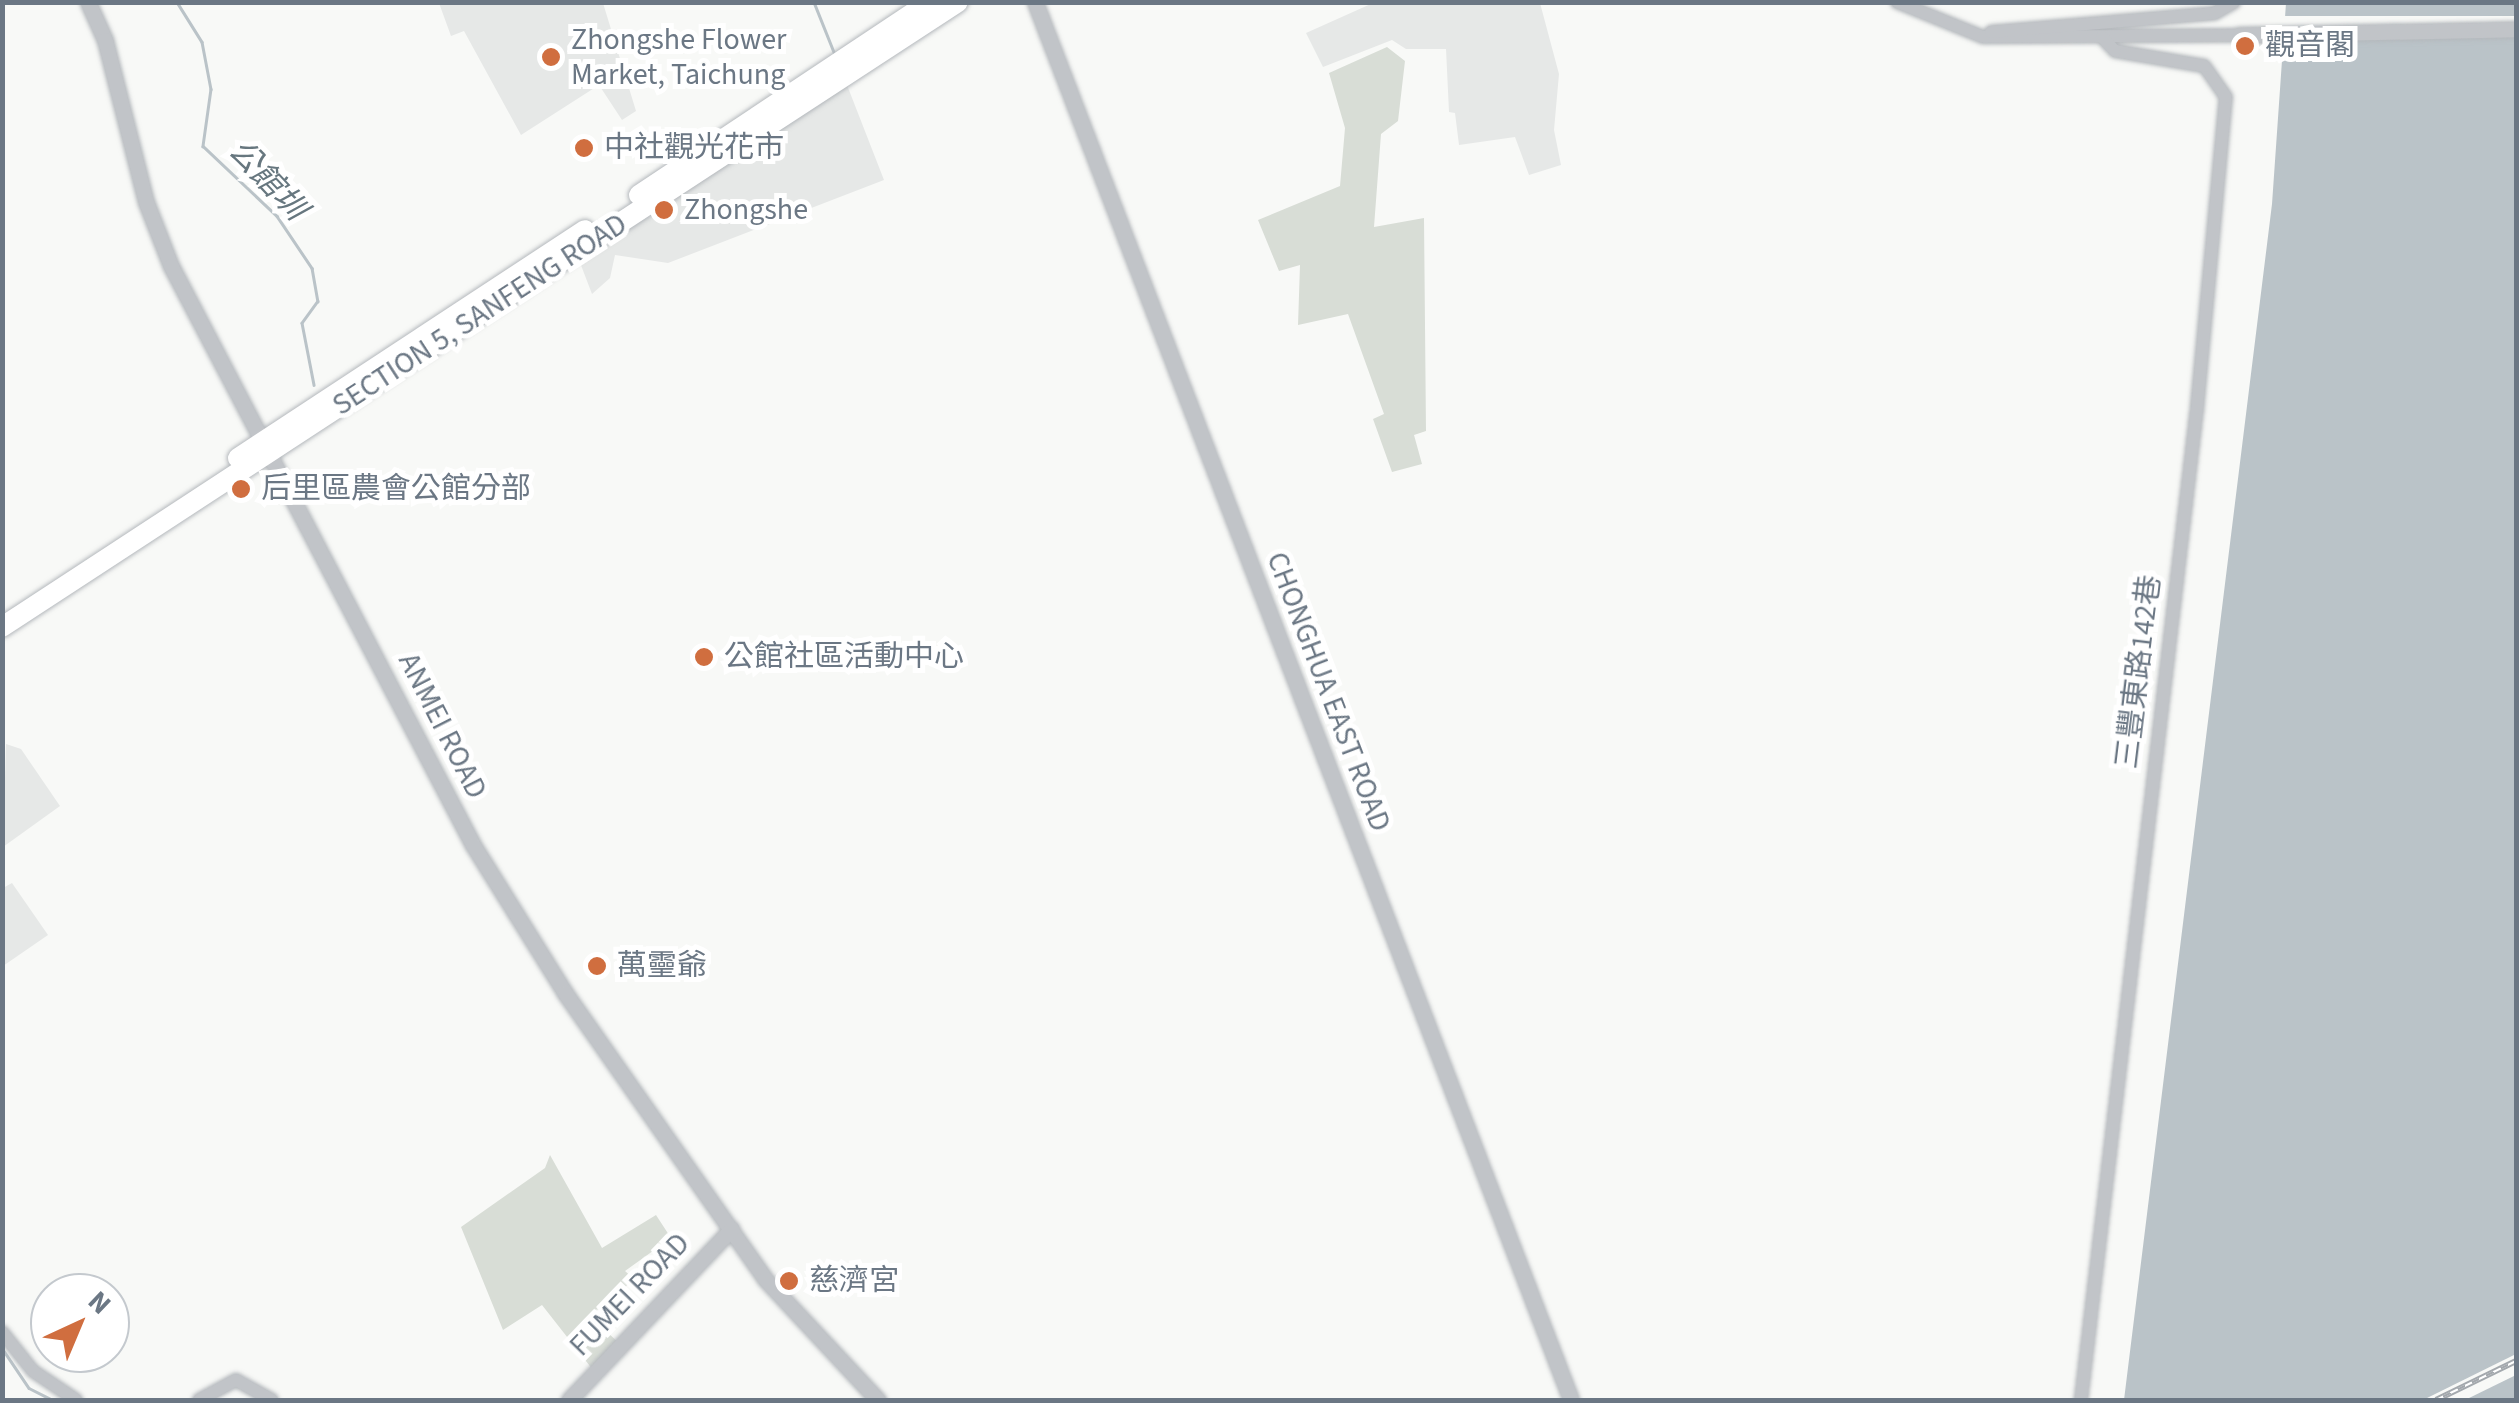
<!DOCTYPE html>
<html>
<head>
<meta charset="utf-8">
<style>
	body { margin:0 }
	#map { position:relative; width:2519px; height:1403px; overflow:hidden; background:#f8f9f7; font-family:"Source Sans 3","Noto Sans TC",sans-serif }
	div>[style] { position:absolute }
	.built>* { inset:0; background:#e6e8e7 }
	.green>* { inset:0; background:#d8ddd6 }
	.water>* { inset:0; background:#bac3c8 }
	.pier>* { inset:0; background:#f8f9f7; transform-origin:0 0 }
	.stream>* { height:2.5px; margin:-1.25px; padding:0 1.25px; transform-origin:1.25px; border-radius:1.25px; background:#bac3c8 }
	.roads { filter:drop-shadow(0 0 2px #b4b8bc) drop-shadow(0 0 2px #b4b8bc) }
	.minor>* { height:12px; margin:-6px; padding:0 6px; transform-origin:6px; border-radius:6px; background:#c1c4c8 }
	.tertiary>* { height:15px; margin:-7.5px; padding:0 7.5px; transform-origin:7.5px; border-radius:7.5px; background:#c1c4c8 }
	.primary>* { height:20px; margin:-10px; padding:0 10px; transform-origin:10px; border-radius:10px; background:#fff }
	.rail>* { height:6px; margin-top:-3px; transform-origin:0; background:repeating-linear-gradient(90deg,#fff 0 8px,#a3a8ad 0 16px); box-sizing:border-box; border-block:2px solid #a3a8ad }
	.dots>* { width:28px; height:28px; translate:-50% -50%; box-sizing:border-box; border:5px solid #fff; border-radius:50% }
	span { translate:-50% -50%; white-space:nowrap; text-align:center; line-height:1.15; -webkit-text-stroke:10px #fff; paint-order:stroke }
	.poi-label { font-size:30px; color:#6b7784 }
	.left { translate:0 -50%; text-align:left }
	.street-label { font-size:30px; color:#6b7784 }
	.water-label { font-size:32px; color:#67777f; font-style:italic }
	.frame { position:absolute; inset:0; border:5px solid #6b7784; pointer-events:none }
	.north { position:absolute; left:30px; top:1273px; width:100px; height:100px; box-sizing:border-box; background:#fff; border:2px solid #c4c9ce; border-radius:50%; rotate:44deg; font-size:28px; font-weight:700; line-height:40px; text-align:center; color:#6b7784 }
	.north::after { content:''; display:block; margin:auto; width:35px; height:45px; background:#d06e3f; clip-path:polygon(50% 0,100% 100%,50% 72%,0 100%) }
</style>
</head>
<body>
<div id="map">
	<div class="built">
		<i style="clip-path:polygon(439px 3px,603px 3px,636px 111px,622px 120px,599px 85px,521px 135px,464px 31px,451px 36px)"></i>
		<i style="clip-path:polygon(1373px 3px,1540px 3px,1559px 74px,1554px 130px,1561px 165px,1529px 175px,1515px 137px,1459px 145px,1455px 113px,1449px 112px,1446px 49px,1406px 49px,1392px 40px,1323px 67px,1306px 33px)"></i>
		<i style="clip-path:polygon(847px 85px,884px 180px,668px 263px,615px 255px,610px 278px,592px 294px,579px 260px)"></i>
		<i style="clip-path:polygon(6px 744px,21px 749px,60px 806px,3px 847px)"></i>
		<i style="clip-path:polygon(12px 883px,48px 935px,3px 966px,3px 888px)"></i>
	</div>
	<div class="green">
		<i style="clip-path:polygon(1387px 47px,1405px 61px,1398px 121px,1381px 134px,1374px 227px,1424px 218px,1426px 431px,1414px 435px,1422px 464px,1392px 472px,1373px 419px,1384px 414px,1348px 314px,1298px 325px,1300px 265px,1279px 271px,1258px 220px,1340px 186px,1345px 128px,1329px 73px)"></i>
		<i style="clip-path:polygon(550px 1155px,602px 1248px,656px 1215px,671px 1238px,625px 1271px,634px 1279px,592px 1318px,620px 1344px,593px 1370px,542px 1305px,503px 1330px,461px 1227px,545px 1168px)"></i>
	</div>
	<div class="water">
		<i style="clip-path:polygon(2286px 3px,2516px 3px,2516px 1400px,2124px 1400px,2272px 204px)"></i>
	</div>
	<div class="pier">
		<i style="left:2516px;top:16px;width:13px;height:236px;rotate:90deg"></i>
		<i style="clip-path:polygon(2516px 1354px,2516px 1375px,2465px 1400px,2423px 1400px)"></i>
	</div>
	<div class="stream">
		<i style="left:177px;top:2px;width:47px;rotate:58deg"></i>
		<i style="left:202px;top:42px;width:48px;rotate:79.2deg"></i>
		<i style="left:211px;top:89px;width:58px;rotate:98deg"></i>
		<i style="left:203px;top:146px;width:102px;rotate:43.4deg"></i>
		<i style="left:277px;top:216px;width:63px;rotate:56.1deg"></i>
		<i style="left:312px;top:268px;width:34px;rotate:80deg"></i>
		<i style="left:318px;top:301px;width:27px;rotate:126deg"></i>
		<i style="left:302px;top:323px;width:63px;rotate:79deg"></i>
		<i style="left:814px;top:2px;width:54px;rotate:68.2deg"></i>
		<i style="left:2px;top:1348px;width:48px;rotate:56deg"></i>
		<i style="left:29px;top:1388px;width:27px;rotate:27deg"></i>
	</div>
	<div class="roads">
		<div class="minor">
			<i style="left:1897px;top:2px;width:93px;rotate:22.1deg"></i>
			<i style="left:1983px;top:37px;width:256px;rotate:-0.4deg"></i>
			<i style="left:1991px;top:32px;width:225px;rotate:-4.8deg"></i>
			<i style="left:2215px;top:13px;width:22px;rotate:-30deg"></i>
			<i style="left:2px;top:1332px;width:50px;rotate:51.5deg"></i>
			<i style="left:33px;top:1371px;width:52px;rotate:34deg"></i>
			<i style="left:199px;top:1400px;width:42px;rotate:-28.4deg"></i>
			<i style="left:236px;top:1380px;width:41px;rotate:29.1deg"></i>
			<i style="left:2081px;top:1400px;width:999px;rotate:-83.33deg"></i>
			<i style="left:2197px;top:408px;width:312px;rotate:-84.7deg"></i>
			<i style="left:2226px;top:97px;width:38px;rotate:-125deg"></i>
			<i style="left:2204px;top:66px;width:90px;rotate:-170.4deg"></i>
			<i style="left:2115px;top:51px;width:19px;rotate:-133deg"></i>
		</div>
		<div class="tertiary">
			<i style="left:88px;top:2px;width:42px;rotate:65.9deg"></i>
			<i style="left:105px;top:40px;width:167px;rotate:75.8deg"></i>
			<i style="left:146px;top:202px;width:69px;rotate:68.7deg"></i>
			<i style="left:171px;top:266px;width:653px;rotate:62.45deg"></i>
			<i style="left:473px;top:845px;width:174px;rotate:58.1deg"></i>
			<i style="left:565px;top:993px;width:349px;rotate:55deg"></i>
			<i style="left:765px;top:1279px;width:166px;rotate:47deg"></i>
			<i style="left:1035px;top:2px;width:1497px;rotate:69.02deg"></i>
			<i style="left:2239px;top:35px;width:277px;rotate:-1.2deg"></i>
			<i style="left:569px;top:1400px;width:236px;rotate:-46.5deg"></i>
		</div>
		<div class="primary">
			<i style="left:639px;top:195px;width:349px;rotate:-33.6deg"></i>
			<i style="left:238px;top:458px;width:415px;rotate:-33.3deg"></i>
			<i style="left:2px;top:627px;width:1142px;rotate:-33.18deg"></i>
		</div>
	</div>
	<div class="rail">
		<i style="left:2436px;top:1400px;width:89px;rotate:-26deg"></i>
	</div>
	<div class="dots">
		<i style="left:2245px;top:46px;background:#d06e3f"></i>
		<i style="left:551px;top:57px;background:#d06e3f"></i>
		<i style="left:584px;top:148px;background:#d06e3f"></i>
		<i style="left:664px;top:210px;background:#d06e3f"></i>
		<i style="left:241px;top:489px;background:#d06e3f"></i>
		<i style="left:704px;top:657px;background:#d06e3f"></i>
		<i style="left:597px;top:966px;background:#d06e3f"></i>
		<i style="left:789px;top:1281px;background:#d06e3f"></i>
	</div>
	<div class="poi-label">
		<span class="left" style="left:571px;top:57px">Zhongshe Flower<br>Market, Taichung</span>
		<span class="left" style="left:2265px;top:46px">觀音閣</span>
		<span class="left" style="left:604px;top:148px">中社觀光花市</span>
		<span class="left" style="left:684px;top:210px">Zhongshe</span>
		<span class="left" style="left:261px;top:489px">后里區農會公館分部</span>
		<span class="left" style="left:724px;top:657px">公館社區活動中心</span>
		<span class="left" style="left:617px;top:966px">萬𤫊爺</span>
		<span class="left" style="left:809px;top:1281px">慈濟宮</span>
	</div>
	<div class="street-label">
		<span style="left:480px;top:315px;rotate:-33deg">SECTION 5, SANFENG ROAD</span>
		<span style="left:2139px;top:672px;rotate:-83deg">三豐東路142巷</span>
		<span style="left:1328px;top:692px;rotate:69deg">CHONGHUA EAST ROAD</span>
		<span style="left:442px;top:726px;rotate:63deg">ANMEI ROAD</span>
		<span style="left:630px;top:1295px;rotate:-46deg">FUMEI ROAD</span>
	</div>
	<div class="water-label">
		<span style="left:267px;top:180px;rotate:47deg">公館圳</span>
	</div>
	<div class="frame"></div>
	<div class="north">N</div>
</div>
</body>
</html>
